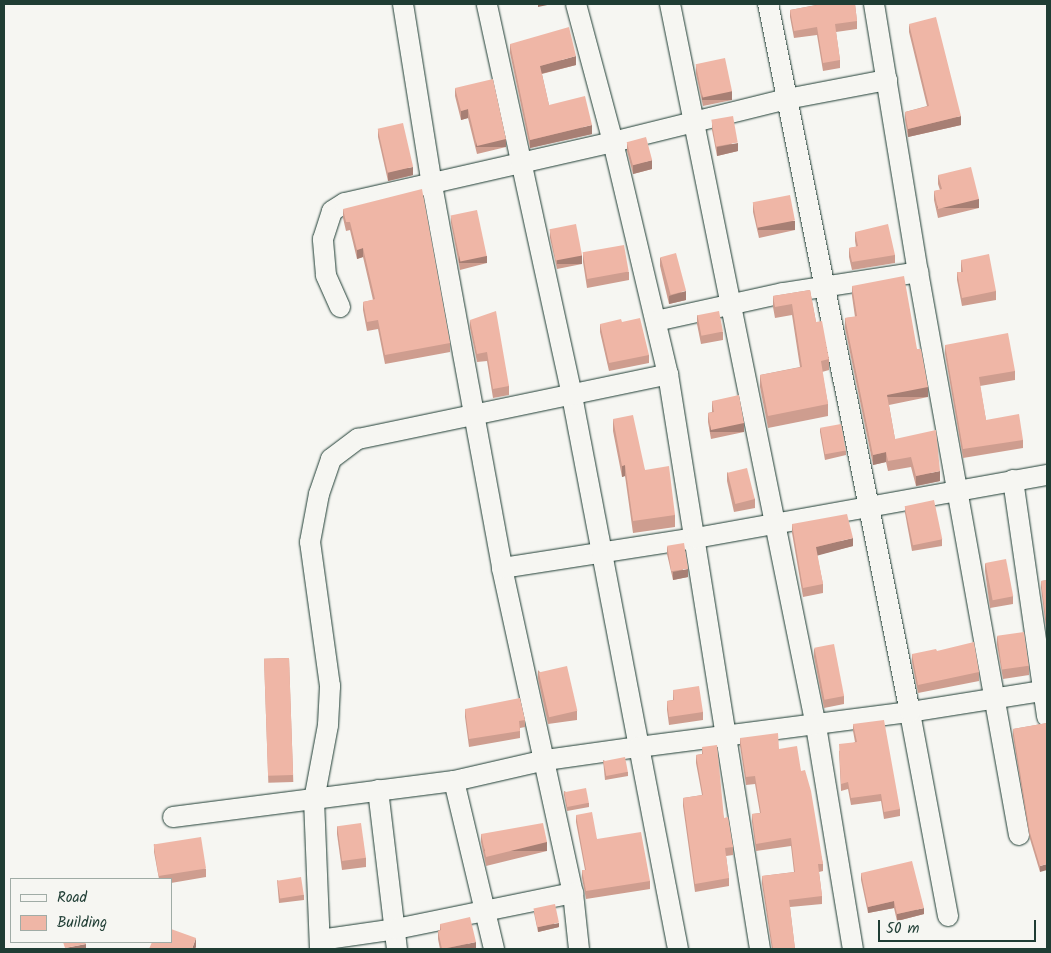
<!DOCTYPE html>
<html>
<head>
<meta charset="utf-8">
<style>
	body { margin:0 }
	#map { position:relative; width:1051px; height:953px; overflow:hidden; background:#f6f6f2; font-family:Kalam,sans-serif }
	div>[style] { position:absolute }
	.roads { filter:drop-shadow(0 0 1px #1f3d34) drop-shadow(0 0 1px #1f3d34) }
	.street>* { height:20px; margin:-10px; padding:0 10px; transform-origin:10px; border-radius:10px; background:#f6f6f2 }
	.wall>* { inset:0; background:#ce9d8f; transform-origin:0 0 }
	.shaded-wall>* { inset:0; background:#a77f74; transform-origin:0 0 }
	.building>* { inset:0; background:#efb6a6; transform-origin:0 0 }
	span { translate:-50% -50%; white-space:nowrap; text-align:center; line-height:1.15; -webkit-text-stroke:4.5px #f6f6f2; paint-order:stroke }
	.frame { position:absolute; inset:0; border:5px solid #1f3d34; pointer-events:none }
	.legend { position:absolute; left:10px; top:878px; width:162px; height:65px; box-sizing:border-box; background:#f6f6f2; border:1px solid #a0aca6; margin:0; padding:6px 9px; list-style:none; font-size:15px; color:#1f3d34 }
	.legend li { display:flex; align-items:center; gap:10px; height:25px }
	.legend b { width:25px; border:1px solid #a0aca6 }
	.scale { position:absolute; left:878px; top:920px; width:158px; height:22px; box-sizing:border-box; border:2px solid #1f3d34; border-top:0; padding-left:6px; font-size:15px; line-height:18px; white-space:nowrap; color:#1f3d34; -webkit-text-stroke:4px #f6f6f2; paint-order:stroke }
</style>
</head>
<body>
<div id="map">
	<div class="roads">
		<div class="street">
			<i style="left:403px;top:4px;width:183px;rotate:80.9deg"></i>
			<i style="left:432px;top:185px;width:389px;rotate:79.6deg"></i>
			<i style="left:502px;top:568px;width:333px;rotate:77.7deg"></i>
			<i style="left:573px;top:893px;width:56px;rotate:83.9deg"></i>
			<i style="left:576px;top:4px;width:143px;rotate:75deg"></i>
			<i style="left:613px;top:142px;width:238px;rotate:76.7deg"></i>
			<i style="left:668px;top:374px;width:582px;rotate:80.91deg"></i>
			<i style="left:670px;top:4px;width:737px;rotate:78.57deg"></i>
			<i style="left:816px;top:726px;width:226px;rotate:80.6deg"></i>
			<i style="left:874px;top:4px;width:272px;rotate:80.7deg"></i>
			<i style="left:918px;top:272px;width:572px;rotate:79.83deg"></i>
			<i style="left:340px;top:307px;width:35px;rotate:-114deg"></i>
			<i style="left:326px;top:275px;width:36px;rotate:-95deg"></i>
			<i style="left:323px;top:239px;width:29px;rotate:-72deg"></i>
			<i style="left:332px;top:211px;width:15px;rotate:-32deg"></i>
			<i style="left:345px;top:203px;width:275px;rotate:-12.8deg"></i>
			<i style="left:613px;top:142px;width:179px;rotate:-13.9deg"></i>
			<i style="left:787px;top:99px;width:102px;rotate:-10.8deg"></i>
			<i style="left:656px;top:321px;width:130px;rotate:-12.4deg"></i>
			<i style="left:783px;top:293px;width:137px;rotate:-8.8deg"></i>
			<i style="left:1013px;top:480px;width:239px;rotate:81.8deg"></i>
			<i style="left:502px;top:568px;width:196px;rotate:-8.8deg"></i>
			<i style="left:696px;top:538px;width:357px;rotate:-10.2deg"></i>
			<i style="left:454px;top:781px;width:173px;rotate:76.6deg"></i>
			<i style="left:378px;top:790px;width:160px;rotate:83.2deg"></i>
			<i style="left:173px;top:817px;width:283px;rotate:-7.3deg"></i>
			<i style="left:454px;top:781px;width:94px;rotate:-12.9deg"></i>
			<i style="left:546px;top:760px;width:94px;rotate:-8deg"></i>
			<i style="left:639px;top:747px;width:358px;rotate:-100.8deg"></i>
			<i style="left:572px;top:395px;width:400px;rotate:-102.3deg"></i>
			<i style="left:948px;top:916px;width:208px;rotate:-100.6deg"></i>
			<i style="left:910px;top:712px;width:139px;rotate:-9.1deg"></i>
			<i style="left:320px;top:940px;width:77px;rotate:-8.2deg"></i>
			<i style="left:396px;top:929px;width:181px;rotate:-11.5deg"></i>
			<i style="left:320px;top:949px;width:149px;rotate:-92.3deg"></i>
			<i style="left:314px;top:800px;width:76px;rotate:-79.4deg"></i>
			<i style="left:328px;top:725px;width:39px;rotate:-87deg"></i>
			<i style="left:330px;top:686px;width:145px;rotate:-97.9deg"></i>
			<i style="left:310px;top:542px;width:49px;rotate:-79.4deg"></i>
			<i style="left:319px;top:494px;width:37px;rotate:-71deg"></i>
			<i style="left:331px;top:459px;width:34px;rotate:-37deg"></i>
			<i style="left:358px;top:439px;width:317px;rotate:-11.8deg"></i>
			<i style="left:678px;top:949px;width:206px;rotate:-100.9deg"></i>
			<i style="left:639px;top:747px;width:273px;rotate:-7.4deg"></i>
			<i style="left:910px;top:712px;width:722px;rotate:-101.34deg"></i>
		</div>
	</div>
	<div class="wall">
		<i style="clip-path:polygon(816px 4px,855px 4px,857px 21px,857px 29px,836px 32px,840px 60px,840px 68px,823px 71px,817px 35px,794px 38px,790px 17px,790px 10px,816px 5px)"></i>
		<i style="clip-path:polygon(909px 24px,961px 125px,908px 137px,905px 120px,905px 112px,927px 106px,909px 32px)"></i>
		<i style="clip-path:polygon(510px 44px,576px 65px,542px 74px,549px 105px,592px 134px,530px 148px,510px 53px)"></i>
		<i style="clip-path:polygon(696px 65px,732px 100px,703px 106px,696px 74px)"></i>
		<i style="clip-path:polygon(455px 88px,506px 147px,477px 154px,468px 118px,461px 120px,455px 96px)"></i>
		<i style="clip-path:polygon(712px 121px,738px 151px,717px 156px,712px 130px)"></i>
		<i style="clip-path:polygon(378px 129px,413px 175px,388px 181px,378px 137px)"></i>
		<i style="clip-path:polygon(627px 142px,652px 169px,633px 174px,627px 151px)"></i>
		<i style="clip-path:polygon(938px 175px,979px 208px,938px 218px,934px 200px,934px 191px,940px 190px,938px 184px)"></i>
		<i style="clip-path:polygon(753px 203px,795px 230px,759px 238px,753px 212px)"></i>
		<i style="clip-path:polygon(343px 209px,450px 343px,450px 352px,385px 364px,378px 329px,367px 331px,363px 310px,363px 302px,373px 300px,363px 257px,357px 259px,350px 230px,346px 231px,343px 218px)"></i>
		<i style="clip-path:polygon(451px 216px,487px 263px,460px 270px,451px 223px)"></i>
		<i style="clip-path:polygon(550px 230px,582px 264px,557px 269px,550px 238px)"></i>
		<i style="clip-path:polygon(855px 232px,895px 255px,895px 263px,852px 270px,849px 257px,849px 248px,856px 247px,855px 241px)"></i>
		<i style="clip-path:polygon(583px 253px,629px 272px,629px 280px,587px 288px,583px 262px)"></i>
		<i style="clip-path:polygon(660px 257px,686px 300px,669px 304px,660px 266px)"></i>
		<i style="clip-path:polygon(961px 260px,996px 291px,996px 300px,962px 306px,957px 280px,957px 272px,961px 272px)"></i>
		<i style="clip-path:polygon(852px 286px,917px 349px,928px 397px,889px 405px,895px 439px,940px 481px,916px 486px,911px 467px,888px 471px,886px 462px,873px 465px,845px 328px,845px 318px,855px 317px,852px 296px)"></i>
		<i style="clip-path:polygon(810px 290px,816px 322px,829px 359px,829px 370px,822px 372px,828px 404px,828px 416px,768px 428px,760px 387px,760px 375px,800px 367px,792px 315px,775px 318px,773px 307px,773px 296px)"></i>
		<i style="clip-path:polygon(697px 315px,723px 332px,723px 340px,701px 344px,697px 324px)"></i>
		<i style="clip-path:polygon(470px 320px,509px 386px,509px 395px,493px 398px,487px 361px,477px 362px,470px 328px)"></i>
		<i style="clip-path:polygon(600px 324px,649px 355px,649px 363px,609px 371px,600px 332px)"></i>
		<i style="clip-path:polygon(945px 345px,1015px 371px,1015px 380px,980px 386px,986px 420px,1023px 440px,1023px 448px,963px 458px,945px 354px)"></i>
		<i style="clip-path:polygon(712px 401px,744px 432px,711px 439px,708px 422px,708px 413px,712px 412px)"></i>
		<i style="clip-path:polygon(613px 419px,645px 470px,675px 515px,675px 527px,633px 533px,625px 476px,622px 477px,613px 431px)"></i>
		<i style="clip-path:polygon(820px 428px,846px 451px,846px 455px,825px 460px,820px 432px)"></i>
		<i style="clip-path:polygon(727px 472px,755px 499px,755px 508px,734px 512px,727px 481px)"></i>
		<i style="clip-path:polygon(905px 506px,942px 539px,942px 546px,912px 551px,905px 513px)"></i>
		<i style="clip-path:polygon(792px 524px,853px 546px,817px 555px,823px 584px,823px 593px,803px 597px,792px 533px)"></i>
		<i style="clip-path:polygon(667px 546px,688px 577px,673px 580px,667px 554px)"></i>
		<i style="clip-path:polygon(985px 563px,1013px 596px,1013px 604px,990px 608px,985px 571px)"></i>
		<i style="clip-path:polygon(1047px 580px,1047px 635px,1041px 588px,1041px 581px)"></i>
		<i style="clip-path:polygon(997px 636px,1029px 666px,1029px 675px,1003px 679px,997px 645px)"></i>
		<i style="clip-path:polygon(814px 648px,844px 696px,844px 704px,824px 708px,814px 657px)"></i>
		<i style="clip-path:polygon(912px 654px,979px 672px,979px 681px,918px 693px,912px 662px)"></i>
		<i style="left:289px;top:658px;width:124px;height:25px;rotate:88deg"></i>
		<i style="clip-path:polygon(538px 670px,577px 711px,577px 720px,548px 724px,538px 679px)"></i>
		<i style="clip-path:polygon(673px 690px,703px 712px,703px 720px,669px 725px,667px 710px,667px 701px,673px 700px)"></i>
		<i style="clip-path:polygon(465px 709px,525px 720px,525px 727px,520px 728px,520px 738px,469px 747px,465px 717px)"></i>
		<i style="clip-path:polygon(1047px 723px,1040px 872px,1030px 839px,1013px 736px,1013px 729px)"></i>
		<i style="clip-path:polygon(853px 724px,900px 809px,900px 816px,884px 819px,881px 801px,851px 805px,848px 789px,841px 791px,839px 751px,855px 742px,853px 731px)"></i>
		<i style="clip-path:polygon(740px 738px,779px 749px,801px 771px,823px 864px,823px 871px,819px 872px,822px 896px,822px 904px,790px 907px,795px 949px,772px 949px,762px 884px,762px 876px,794px 872px,791px 846px,756px 851px,752px 822px,752px 814px,760px 813px,755px 784px,746px 785px,740px 746px)"></i>
		<i style="clip-path:polygon(702px 747px,733px 847px,733px 855px,726px 856px,729px 878px,729px 886px,695px 892px,683px 806px,683px 798px,702px 795px,696px 763px,696px 755px,702px 754px)"></i>
		<i style="clip-path:polygon(603px 760px,628px 772px,628px 776px,605px 780px)"></i>
		<i style="clip-path:polygon(564px 791px,589px 803px,589px 807px,567px 811px,564px 795px)"></i>
		<i style="clip-path:polygon(576px 815px,597px 839px,650px 881px,650px 889px,586px 899px,582px 878px,582px 870px,585px 870px,576px 822px)"></i>
		<i style="clip-path:polygon(337px 826px,366px 858px,366px 867px,342px 870px,337px 834px)"></i>
		<i style="clip-path:polygon(481px 834px,547px 851px,486px 866px,481px 842px)"></i>
		<i style="clip-path:polygon(154px 844px,206px 869px,206px 877px,171px 883px,171px 879px,159px 879px,154px 852px)"></i>
		<i style="clip-path:polygon(861px 873px,924px 914px,897px 921px,894px 908px,868px 913px,861px 880px)"></i>
		<i style="clip-path:polygon(277px 880px,304px 895px,304px 900px,279px 903px)"></i>
		<i style="clip-path:polygon(534px 909px,559px 927px,538px 932px,534px 913px)"></i>
		<i style="clip-path:polygon(440px 924px,476px 949px,440px 949px,438px 939px,438px 931px,440px 930px)"></i>
	</div>
	<div class="shaded-wall">
		<i style="clip-path:polygon(538px 4px,552px 4px,538px 7px)"></i>
		<i style="clip-path:polygon(576px 56px,576px 65px,540px 74px,540px 66px)"></i>
		<i style="left:732px;top:91px;width:9px;height:30px;rotate:90deg"></i>
		<i style="clip-path:polygon(468px 109px,468px 118px,461px 120px,461px 111px)"></i>
		<i style="clip-path:polygon(961px 116px,961px 125px,908px 137px,908px 129px)"></i>
		<i style="clip-path:polygon(592px 125px,592px 134px,530px 148px,530px 140px)"></i>
		<i style="left:506px;top:139px;width:8px;height:30px;rotate:90deg"></i>
		<i style="clip-path:polygon(738px 143px,738px 151px,717px 156px,717px 147px)"></i>
		<i style="clip-path:polygon(652px 160px,652px 169px,633px 174px,633px 165px)"></i>
		<i style="clip-path:polygon(413px 167px,413px 175px,388px 181px,388px 172px)"></i>
		<i style="left:979px;top:199px;width:9px;height:42px;rotate:90deg"></i>
		<i style="left:795px;top:221px;width:9px;height:37px;rotate:90deg"></i>
		<i style="clip-path:polygon(363px 248px,363px 257px,357px 259px,357px 250px)"></i>
		<i style="left:582px;top:255px;width:9px;height:25px;rotate:90deg"></i>
		<i style="left:487px;top:256px;width:7px;height:28px;rotate:90deg"></i>
		<i style="clip-path:polygon(686px 291px,686px 300px,669px 304px,669px 296px)"></i>
		<i style="left:928px;top:387px;width:10px;height:42px;rotate:90deg"></i>
		<i style="left:744px;top:423px;width:9px;height:34px;rotate:90deg"></i>
		<i style="clip-path:polygon(886px 452px,886px 462px,873px 465px,873px 455px)"></i>
		<i style="clip-path:polygon(625px 465px,625px 476px,622px 477px,622px 466px)"></i>
		<i style="clip-path:polygon(940px 471px,940px 481px,916px 486px,916px 476px)"></i>
		<i style="clip-path:polygon(853px 538px,853px 546px,816px 556px,816px 547px)"></i>
		<i style="clip-path:polygon(688px 569px,688px 577px,673px 580px,673px 572px)"></i>
		<i style="left:547px;top:842px;width:9px;height:63px;rotate:90deg"></i>
		<i style="clip-path:polygon(1047px 864px,1047px 870px,1040px 872px,1040px 866px)"></i>
		<i style="clip-path:polygon(894px 901px,894px 908px,868px 913px,868px 907px)"></i>
		<i style="clip-path:polygon(924px 908px,924px 914px,897px 921px,897px 914px)"></i>
		<i style="clip-path:polygon(559px 923px,559px 927px,538px 932px,538px 927px)"></i>
		<i style="clip-path:polygon(196px 938px,196px 947px,195px 949px,192px 949px)"></i>
		<i style="clip-path:polygon(476px 942px,476px 949px,443px 949px)"></i>
		<i style="clip-path:polygon(86px 944px,86px 948px,79px 949px,65px 949px,65px 948px)"></i>
	</div>
	<div class="building">
		<i style="clip-path:polygon(817px 4px,855px 4px,857px 21px,835px 24px,840px 60px,823px 63px,817px 27px,794px 31px,790px 10px,817px 5px)"></i>
		<i style="clip-path:polygon(936px 17px,961px 116px,908px 129px,905px 112px,929px 106px,909px 24px)"></i>
		<i style="clip-path:polygon(569px 27px,576px 56px,540px 66px,549px 105px,585px 96px,592px 125px,530px 140px,510px 44px)"></i>
		<i style="left:725px;top:58px;width:34px;height:30px;rotate:78deg"></i>
		<i style="clip-path:polygon(493px 79px,506px 139px,477px 146px,468px 109px,461px 111px,455px 88px)"></i>
		<i style="left:733px;top:116px;width:27px;height:22px;rotate:80deg"></i>
		<i style="left:403px;top:123px;width:45px;height:26px;rotate:77deg"></i>
		<i style="left:646px;top:137px;width:24px;height:20px;rotate:75deg"></i>
		<i style="clip-path:polygon(971px 167px,979px 199px,938px 209px,934px 191px,942px 189px,938px 175px)"></i>
		<i style="clip-path:polygon(422px 189px,450px 343px,385px 355px,378px 320px,367px 322px,363px 302px,375px 299px,363px 248px,357px 250px,350px 222px,346px 222px,343px 209px)"></i>
		<i style="left:790px;top:195px;width:26px;height:38px;rotate:79deg"></i>
		<i style="left:477px;top:210px;width:47px;height:27px;rotate:78deg"></i>
		<i style="left:576px;top:224px;width:32px;height:27px;rotate:79deg"></i>
		<i style="clip-path:polygon(888px 224px,895px 255px,852px 262px,849px 248px,858px 246px,855px 232px)"></i>
		<i style="left:624px;top:245px;width:27px;height:42px;rotate:80deg"></i>
		<i style="left:676px;top:253px;width:39px;height:16px;rotate:75deg"></i>
		<i style="clip-path:polygon(989px 254px,996px 291px,962px 298px,957px 272px,963px 272px,961px 260px)"></i>
		<i style="clip-path:polygon(904px 276px,917px 349px,921px 349px,928px 387px,887px 395px,895px 439px,936px 430px,940px 471px,916px 476px,911px 457px,888px 461px,886px 452px,873px 455px,845px 318px,857px 316px,852px 286px)"></i>
		<i style="clip-path:polygon(810px 290px,816px 322px,822px 321px,829px 359px,821px 361px,828px 404px,768px 416px,760px 375px,802px 367px,792px 304px,775px 307px,773px 296px)"></i>
		<i style="clip-path:polygon(496px 311px,509px 386px,493px 389px,487px 352px,477px 354px,470px 320px)"></i>
		<i style="left:719px;top:311px;width:21px;height:22px;rotate:79deg"></i>
		<i style="clip-path:polygon(640px 318px,649px 355px,609px 363px,600px 324px,621px 319px,622px 322px)"></i>
		<i style="clip-path:polygon(1008px 333px,1015px 371px,979px 377px,986px 420px,1019px 414px,1023px 440px,963px 449px,945px 345px)"></i>
		<i style="clip-path:polygon(739px 395px,744px 423px,711px 430px,708px 413px,714px 412px,712px 401px)"></i>
		<i style="clip-path:polygon(633px 415px,645px 470px,669px 466px,675px 515px,633px 521px,625px 465px,622px 466px,613px 419px)"></i>
		<i style="left:841px;top:424px;width:27px;height:21px;rotate:80deg"></i>
		<i style="left:747px;top:468px;width:32px;height:20px;rotate:76deg"></i>
		<i style="left:934px;top:500px;width:40px;height:30px;rotate:78deg"></i>
		<i style="clip-path:polygon(847px 514px,853px 538px,816px 547px,823px 584px,803px 588px,792px 524px)"></i>
		<i style="left:684px;top:543px;width:26px;height:17px;rotate:81deg"></i>
		<i style="left:1006px;top:559px;width:38px;height:21px;rotate:79deg"></i>
		<i style="clip-path:polygon(1047px 580px,1047px 628px,1041px 581px)"></i>
		<i style="left:1024px;top:632px;width:34px;height:27px;rotate:82deg"></i>
		<i style="clip-path:polygon(974px 642px,979px 672px,918px 685px,912px 654px,936px 649px,937px 651px)"></i>
		<i style="left:834px;top:644px;width:53px;height:20px;rotate:79deg"></i>
		<i style="left:289px;top:658px;width:117px;height:25px;rotate:88deg"></i>
		<i style="left:567px;top:666px;width:46px;height:29px;rotate:77deg"></i>
		<i style="clip-path:polygon(699px 686px,703px 712px,669px 717px,667px 701px,674px 700px,673px 690px)"></i>
		<i style="clip-path:polygon(520px 698px,525px 720px,519px 721px,520px 731px,469px 739px,465px 709px)"></i>
		<i style="clip-path:polygon(884px 720px,900px 809px,884px 812px,881px 794px,851px 798px,848px 782px,841px 784px,839px 744px,857px 742px,853px 724px)"></i>
		<i style="clip-path:polygon(1047px 723px,1047px 864px,1040px 866px,1030px 833px,1013px 729px)"></i>
		<i style="clip-path:polygon(778px 733px,779px 749px,797px 746px,801px 771px,805px 770px,811px 791px,818px 833px,823px 864px,818px 864px,822px 896px,789px 900px,795px 949px,773px 949px,762px 876px,795px 872px,791px 838px,756px 844px,752px 814px,761px 813px,755px 776px,746px 777px,740px 738px)"></i>
		<i style="clip-path:polygon(717px 745px,724px 818px,728px 817px,733px 847px,725px 848px,729px 878px,695px 884px,683px 798px,703px 795px,696px 755px,703px 754px,702px 747px)"></i>
		<i style="left:625px;top:757px;width:15px;height:22px;rotate:79deg"></i>
		<i style="left:586px;top:788px;width:15px;height:22px;rotate:79deg"></i>
		<i style="clip-path:polygon(592px 812px,597px 839px,641px 832px,650px 881px,586px 891px,582px 870px,586px 870px,576px 815px)"></i>
		<i style="left:361px;top:823px;width:35px;height:24px;rotate:82deg"></i>
		<i style="clip-path:polygon(543px 823px,547px 842px,486px 857px,481px 834px)"></i>
		<i style="left:201px;top:837px;width:32px;height:48px;rotate:81deg"></i>
		<i style="clip-path:polygon(912px 861px,924px 908px,897px 914px,894px 901px,868px 907px,861px 873px)"></i>
		<i style="left:301px;top:877px;width:18px;height:24px;rotate:81deg"></i>
		<i style="left:555px;top:904px;width:19px;height:22px;rotate:78deg"></i>
		<i style="clip-path:polygon(470px 917px,476px 942px,442px 949px,438px 931px,441px 930px,440px 924px)"></i>
		<i style="clip-path:polygon(171px 929px,196px 938px,192px 949px,149px 949px,152px 942px,171px 942px)"></i>
		<i style="clip-path:polygon(63px 942px,85px 942px,86px 944px,65px 948px)"></i>
	</div>
	<div class="frame"></div>
	<ul class="legend">
	<li><b style="height:6px;background:#f6f6f2"></b>Road</li>
	<li><b style="height:14px;background:#efb6a6"></b>Building</li>
	</ul>
	<div class="scale">50 m</div>
</div>
</body>
</html>
